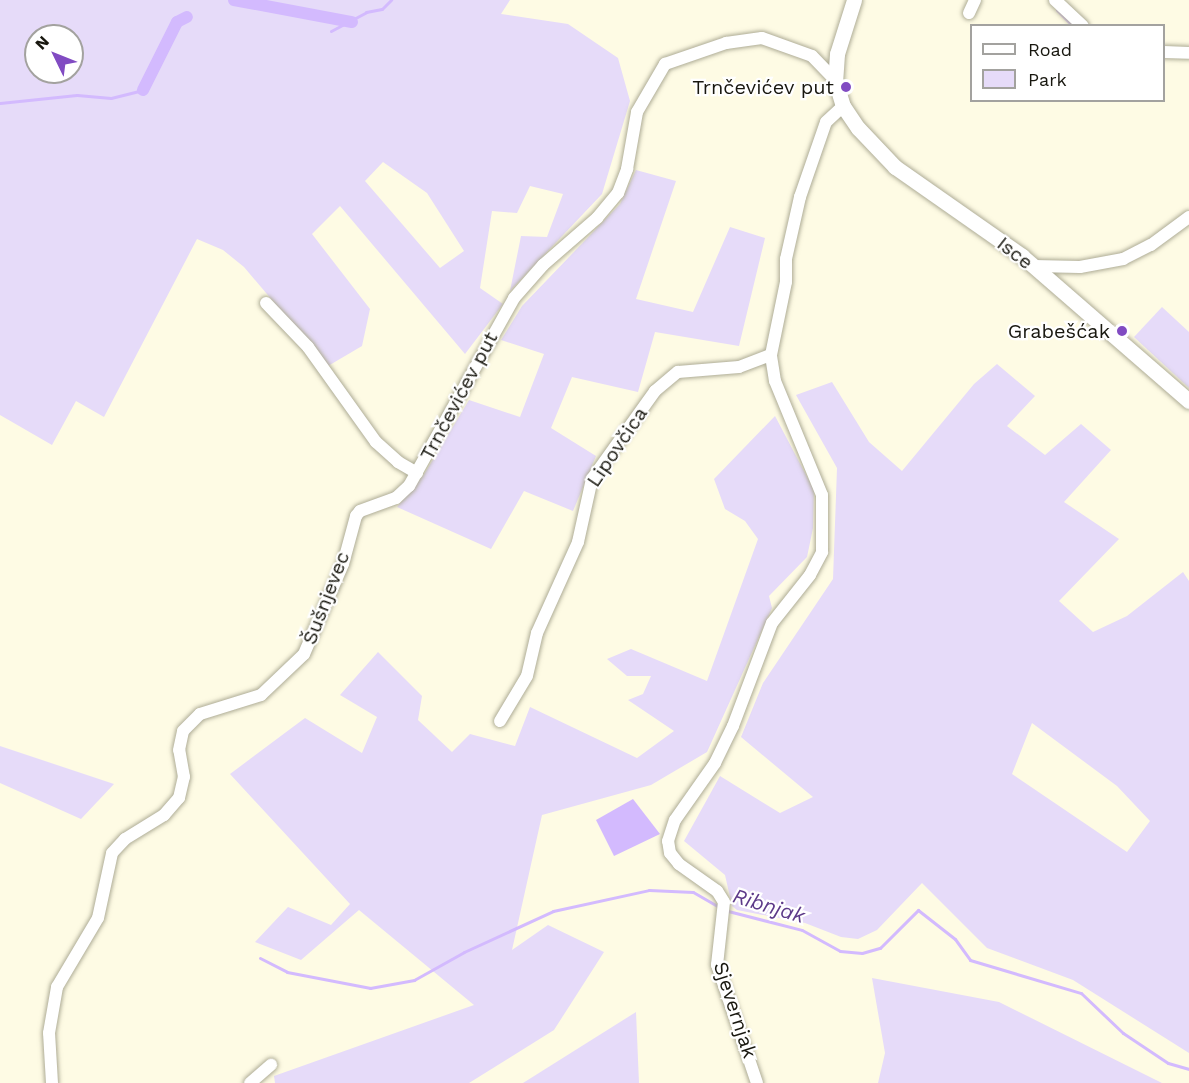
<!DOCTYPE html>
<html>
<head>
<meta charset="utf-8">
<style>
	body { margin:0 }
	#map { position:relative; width:1189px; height:1083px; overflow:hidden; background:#fefbe4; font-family:"Work Sans",sans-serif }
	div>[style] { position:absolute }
	.green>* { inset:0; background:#e6dbf9 }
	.water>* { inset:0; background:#d3bafe }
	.stream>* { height:3px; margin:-1.5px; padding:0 1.5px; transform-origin:1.5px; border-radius:1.5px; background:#d3bafe }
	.canal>* { height:12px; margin:-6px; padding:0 6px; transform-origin:6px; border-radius:6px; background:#d3bafe }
	.roads { filter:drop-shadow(0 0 2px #aeac96) drop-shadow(0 0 2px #aeac96) }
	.minor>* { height:12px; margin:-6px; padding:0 6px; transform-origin:6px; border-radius:6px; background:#fff }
	.tertiary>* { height:15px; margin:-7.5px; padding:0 7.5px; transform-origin:7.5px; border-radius:7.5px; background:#fff }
	.dots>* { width:16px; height:16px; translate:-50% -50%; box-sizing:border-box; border:3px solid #fff; border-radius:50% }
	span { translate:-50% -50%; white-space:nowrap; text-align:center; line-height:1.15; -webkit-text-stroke:4.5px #fff; paint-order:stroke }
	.poi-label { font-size:20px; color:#18170f }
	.right { translate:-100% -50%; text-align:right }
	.street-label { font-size:20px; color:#18170f }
	.water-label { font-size:21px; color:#5d3a89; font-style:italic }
	.legend { position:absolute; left:970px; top:24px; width:195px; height:78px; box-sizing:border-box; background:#fff; border:2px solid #a3a29f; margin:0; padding:8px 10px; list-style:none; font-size:18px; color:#18170f }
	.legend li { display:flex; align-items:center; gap:12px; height:30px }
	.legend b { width:30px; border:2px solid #a3a29f }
	.north { position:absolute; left:24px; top:24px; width:60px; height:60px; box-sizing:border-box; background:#fff; border:2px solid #a3a29f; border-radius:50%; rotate:313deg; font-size:16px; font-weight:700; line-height:24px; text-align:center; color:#18170f }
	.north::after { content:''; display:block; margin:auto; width:21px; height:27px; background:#814bc2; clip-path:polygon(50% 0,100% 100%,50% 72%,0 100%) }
</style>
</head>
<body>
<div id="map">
	<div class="green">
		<i style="clip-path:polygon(evenodd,0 0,510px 0,501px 14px,568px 24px,618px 58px,630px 101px,602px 194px,510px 291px,521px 236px,547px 237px,563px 194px,530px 186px,517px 213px,492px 211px,480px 288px,503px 304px,465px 354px,340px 206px,312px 234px,370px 309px,362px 346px,328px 366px,244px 267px,223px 250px,197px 239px,104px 417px,76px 401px,52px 445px,0 415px,0 0,36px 36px,72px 36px,72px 72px,36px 72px,36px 36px,0 0,383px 162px,427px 193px,464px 251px,440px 268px,365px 181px,383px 162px)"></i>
		<i style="clip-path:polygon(636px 170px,676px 181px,636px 299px,693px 312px,730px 227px,765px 238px,739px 346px,655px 332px,638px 392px,572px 377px,551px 428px,596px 456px,573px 511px,524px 491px,491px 549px,397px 507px,423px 476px,469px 400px,520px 417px,544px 354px,501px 340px,522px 306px,620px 204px)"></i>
		<i style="clip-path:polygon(1162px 307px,1189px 332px,1189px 388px,1134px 337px)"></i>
		<i style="clip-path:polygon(evenodd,997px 364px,1035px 396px,1007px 426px,1045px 455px,1081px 424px,1111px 450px,1064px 502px,1119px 539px,1059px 601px,1093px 632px,1127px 616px,1183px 572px,1189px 581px,1189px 1053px,1073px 980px,987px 948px,922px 883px,877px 930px,858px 939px,841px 937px,805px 923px,737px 910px,732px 906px,725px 875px,684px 841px,720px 776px,780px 813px,813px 797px,741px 737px,763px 683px,833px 579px,837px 468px,796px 395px,832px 382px,869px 442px,902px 471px,974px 384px,997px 364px,1032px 723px,1117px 786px,1150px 821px,1127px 852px,1012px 774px,1032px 723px)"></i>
		<i style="clip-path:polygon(775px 416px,814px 490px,813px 528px,807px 557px,769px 596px,772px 608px,707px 752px,651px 785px,542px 815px,512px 950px,548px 925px,604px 952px,554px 1030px,469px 1083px,275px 1083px,274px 1076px,474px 1005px,359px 910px,301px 960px,255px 942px,288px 907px,331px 925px,350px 904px,230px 774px,305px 718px,362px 753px,377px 717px,340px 695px,378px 652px,422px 696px,418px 720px,452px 752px,470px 734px,515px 746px,530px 707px,637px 758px,674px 731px,628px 700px,643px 694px,651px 676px,627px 676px,607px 659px,631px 649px,707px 681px,758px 539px,745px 521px,725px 509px,714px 479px)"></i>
		<i style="clip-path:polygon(0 746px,114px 784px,81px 819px,0 783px)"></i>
		<i style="clip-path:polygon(872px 978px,999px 1002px,1162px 1083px,878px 1083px,885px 1053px)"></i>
		<i style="clip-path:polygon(636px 1012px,639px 1083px,523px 1083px)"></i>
	</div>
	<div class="water">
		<i style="clip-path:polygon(633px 799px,660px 834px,614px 856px,596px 820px)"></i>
	</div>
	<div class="stream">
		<i style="left:1057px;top:10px;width:23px;rotate:45deg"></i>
		<i style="left:331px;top:31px;width:40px;rotate:-28deg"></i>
		<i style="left:366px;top:12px;width:16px;rotate:-11deg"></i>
		<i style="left:382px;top:9px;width:13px;rotate:-45deg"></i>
		<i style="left:0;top:103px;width:77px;rotate:-5.9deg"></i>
		<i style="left:77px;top:95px;width:34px;rotate:5deg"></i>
		<i style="left:111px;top:98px;width:33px;rotate:-14deg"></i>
		<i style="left:728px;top:911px;width:76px;rotate:14.4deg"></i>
		<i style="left:802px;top:930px;width:43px;rotate:28.9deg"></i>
		<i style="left:840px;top:951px;width:22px;rotate:5deg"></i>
		<i style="left:862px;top:953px;width:19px;rotate:-16deg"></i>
		<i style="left:880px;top:948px;width:54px;rotate:-45deg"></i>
		<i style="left:918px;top:910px;width:47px;rotate:38.1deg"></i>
		<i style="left:955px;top:939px;width:26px;rotate:54deg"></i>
		<i style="left:970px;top:960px;width:116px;rotate:16.6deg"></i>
		<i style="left:1081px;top:993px;width:58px;rotate:43.6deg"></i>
		<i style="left:1123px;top:1033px;width:54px;rotate:33.7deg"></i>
		<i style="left:1168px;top:1063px;width:22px;rotate:16deg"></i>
		<i style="left:260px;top:958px;width:30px;rotate:27deg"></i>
		<i style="left:287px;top:972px;width:85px;rotate:10.9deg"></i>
		<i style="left:370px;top:988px;width:45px;rotate:-10.3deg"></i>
		<i style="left:414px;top:980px;width:57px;rotate:-29.2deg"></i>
		<i style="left:464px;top:952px;width:98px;rotate:-24.7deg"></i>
		<i style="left:553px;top:911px;width:98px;rotate:-12.3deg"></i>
		<i style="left:649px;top:890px;width:44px;rotate:2.6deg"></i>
		<i style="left:693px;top:892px;width:30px;rotate:30deg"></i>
	</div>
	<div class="canal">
		<i style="left:234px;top:0;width:120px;rotate:10.6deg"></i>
		<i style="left:143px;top:90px;width:76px;rotate:-63.4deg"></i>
		<i style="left:177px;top:22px;width:11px;rotate:-27deg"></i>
	</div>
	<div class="roads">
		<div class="minor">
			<i style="left:1055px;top:0;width:38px;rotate:43deg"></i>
			<i style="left:969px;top:13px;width:14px;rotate:-65deg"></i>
			<i style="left:1164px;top:52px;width:25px;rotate:2deg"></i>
			<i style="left:1034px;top:266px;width:46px;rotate:1.2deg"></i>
			<i style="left:1080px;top:267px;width:44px;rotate:-10.5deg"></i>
			<i style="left:1123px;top:259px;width:31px;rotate:-27deg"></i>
			<i style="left:1151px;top:245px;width:47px;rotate:-36.4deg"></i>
			<i style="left:266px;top:303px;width:61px;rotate:46.3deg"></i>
			<i style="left:308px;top:347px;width:117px;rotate:54.4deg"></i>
			<i style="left:376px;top:442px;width:30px;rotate:42deg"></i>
			<i style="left:398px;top:462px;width:22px;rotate:30deg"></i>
			<i style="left:500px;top:721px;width:52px;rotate:-59deg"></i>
			<i style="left:527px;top:676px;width:44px;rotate:-76.9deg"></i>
			<i style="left:537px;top:633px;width:100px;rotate:-65.7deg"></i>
			<i style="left:578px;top:542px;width:65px;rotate:-77.5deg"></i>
			<i style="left:592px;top:479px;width:108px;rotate:-54.4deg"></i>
			<i style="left:655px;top:391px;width:30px;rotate:-40deg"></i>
			<i style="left:678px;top:372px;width:61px;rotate:-4.7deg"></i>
			<i style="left:739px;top:367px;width:34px;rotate:-21deg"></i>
			<i style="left:52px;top:1083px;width:50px;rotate:-93.4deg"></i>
			<i style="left:49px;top:1033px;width:47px;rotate:-80.1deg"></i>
			<i style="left:57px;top:987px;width:80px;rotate:-59.3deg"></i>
			<i style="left:98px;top:918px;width:66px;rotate:-77.8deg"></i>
			<i style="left:112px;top:853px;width:19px;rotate:-47deg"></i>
			<i style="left:125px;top:839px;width:46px;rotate:-31.6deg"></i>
			<i style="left:164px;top:815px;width:23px;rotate:-49deg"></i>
			<i style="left:179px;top:798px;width:22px;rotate:-77deg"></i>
			<i style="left:184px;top:777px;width:27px;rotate:-100deg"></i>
			<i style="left:179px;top:750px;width:19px;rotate:-78deg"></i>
			<i style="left:183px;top:731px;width:24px;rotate:-45deg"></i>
			<i style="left:200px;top:714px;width:64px;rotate:-17.3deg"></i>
			<i style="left:261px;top:695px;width:59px;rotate:-43.6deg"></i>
			<i style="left:304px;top:654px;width:98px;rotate:-66.6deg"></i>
			<i style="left:343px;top:564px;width:50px;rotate:-74.8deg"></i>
			<i style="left:356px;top:516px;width:6px;rotate:-51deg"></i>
			<i style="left:360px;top:511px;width:38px;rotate:-20deg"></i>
			<i style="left:396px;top:498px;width:18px;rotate:-43deg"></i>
			<i style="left:409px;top:486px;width:215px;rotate:-60.8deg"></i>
			<i style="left:514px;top:298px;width:44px;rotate:-48.7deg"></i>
			<i style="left:543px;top:265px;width:72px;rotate:-41deg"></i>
			<i style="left:597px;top:218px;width:33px;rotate:-50deg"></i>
			<i style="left:618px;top:193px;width:26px;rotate:-69deg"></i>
			<i style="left:627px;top:169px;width:58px;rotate:-80deg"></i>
			<i style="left:637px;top:112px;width:56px;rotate:-59.7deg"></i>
			<i style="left:665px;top:64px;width:65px;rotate:-19deg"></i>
			<i style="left:726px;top:43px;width:36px;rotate:-8deg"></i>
			<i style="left:762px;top:38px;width:53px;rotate:19.8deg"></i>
			<i style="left:812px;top:56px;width:33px;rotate:46deg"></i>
			<i style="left:250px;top:1083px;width:28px;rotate:-41deg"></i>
			<i style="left:757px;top:1083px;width:125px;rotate:-108.7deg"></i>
			<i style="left:717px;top:965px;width:63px;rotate:-83.7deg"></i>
			<i style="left:724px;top:902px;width:13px;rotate:-122deg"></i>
			<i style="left:717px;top:891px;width:47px;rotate:-144.6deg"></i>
			<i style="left:679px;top:864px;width:14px;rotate:-129deg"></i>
			<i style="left:670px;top:853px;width:12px;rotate:-99deg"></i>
			<i style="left:668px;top:841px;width:22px;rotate:-72deg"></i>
			<i style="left:675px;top:820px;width:70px;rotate:-54.9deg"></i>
			<i style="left:715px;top:763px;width:41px;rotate:-64.1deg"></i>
			<i style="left:733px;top:726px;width:110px;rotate:-69.3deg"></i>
			<i style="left:772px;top:623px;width:61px;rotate:-51.6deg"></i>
			<i style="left:810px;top:575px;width:26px;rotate:-62deg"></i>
			<i style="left:822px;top:552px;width:57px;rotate:-90deg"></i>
			<i style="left:822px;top:495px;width:123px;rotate:-112.4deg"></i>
			<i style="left:775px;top:381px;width:26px;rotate:-99deg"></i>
			<i style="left:771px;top:355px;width:75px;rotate:-78.4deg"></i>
			<i style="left:786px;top:282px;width:23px;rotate:-90deg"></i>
			<i style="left:786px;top:259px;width:64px;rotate:-77.3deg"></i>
			<i style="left:800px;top:197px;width:79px;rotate:-70.9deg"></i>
			<i style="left:826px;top:122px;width:23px;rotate:-43deg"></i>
		</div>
		<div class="tertiary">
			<i style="left:854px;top:0;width:57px;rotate:107.5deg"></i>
			<i style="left:837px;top:54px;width:26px;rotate:94deg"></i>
			<i style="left:835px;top:80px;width:27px;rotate:73deg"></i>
			<i style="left:843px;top:106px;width:27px;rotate:56deg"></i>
			<i style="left:858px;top:128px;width:54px;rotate:46.5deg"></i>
			<i style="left:895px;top:167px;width:155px;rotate:35deg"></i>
			<i style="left:1022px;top:256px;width:221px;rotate:41deg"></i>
		</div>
	</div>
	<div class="dots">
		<i style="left:846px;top:87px;background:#814bc2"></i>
		<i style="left:1122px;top:331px;background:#814bc2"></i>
	</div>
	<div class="poi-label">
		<span class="right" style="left:834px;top:87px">Trnčevićev put</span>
		<span class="right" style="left:1110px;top:331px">Grabešćak</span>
	</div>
	<div class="street-label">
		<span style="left:1015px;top:253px;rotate:38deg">Isce</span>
		<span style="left:459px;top:396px;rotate:-62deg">Trnčevićev put</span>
		<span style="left:617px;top:447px;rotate:-56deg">Lipovčica</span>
		<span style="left:326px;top:598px;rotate:-69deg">Šušnjevec</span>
		<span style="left:735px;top:1010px;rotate:72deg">Sjevernjak</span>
	</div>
	<div class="water-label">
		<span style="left:769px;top:906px;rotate:17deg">Ribnjak</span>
	</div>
	<ul class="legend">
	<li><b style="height:8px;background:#fff"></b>Road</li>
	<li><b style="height:16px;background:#e6dbf9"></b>Park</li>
	</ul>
	<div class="north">N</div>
</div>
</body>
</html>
